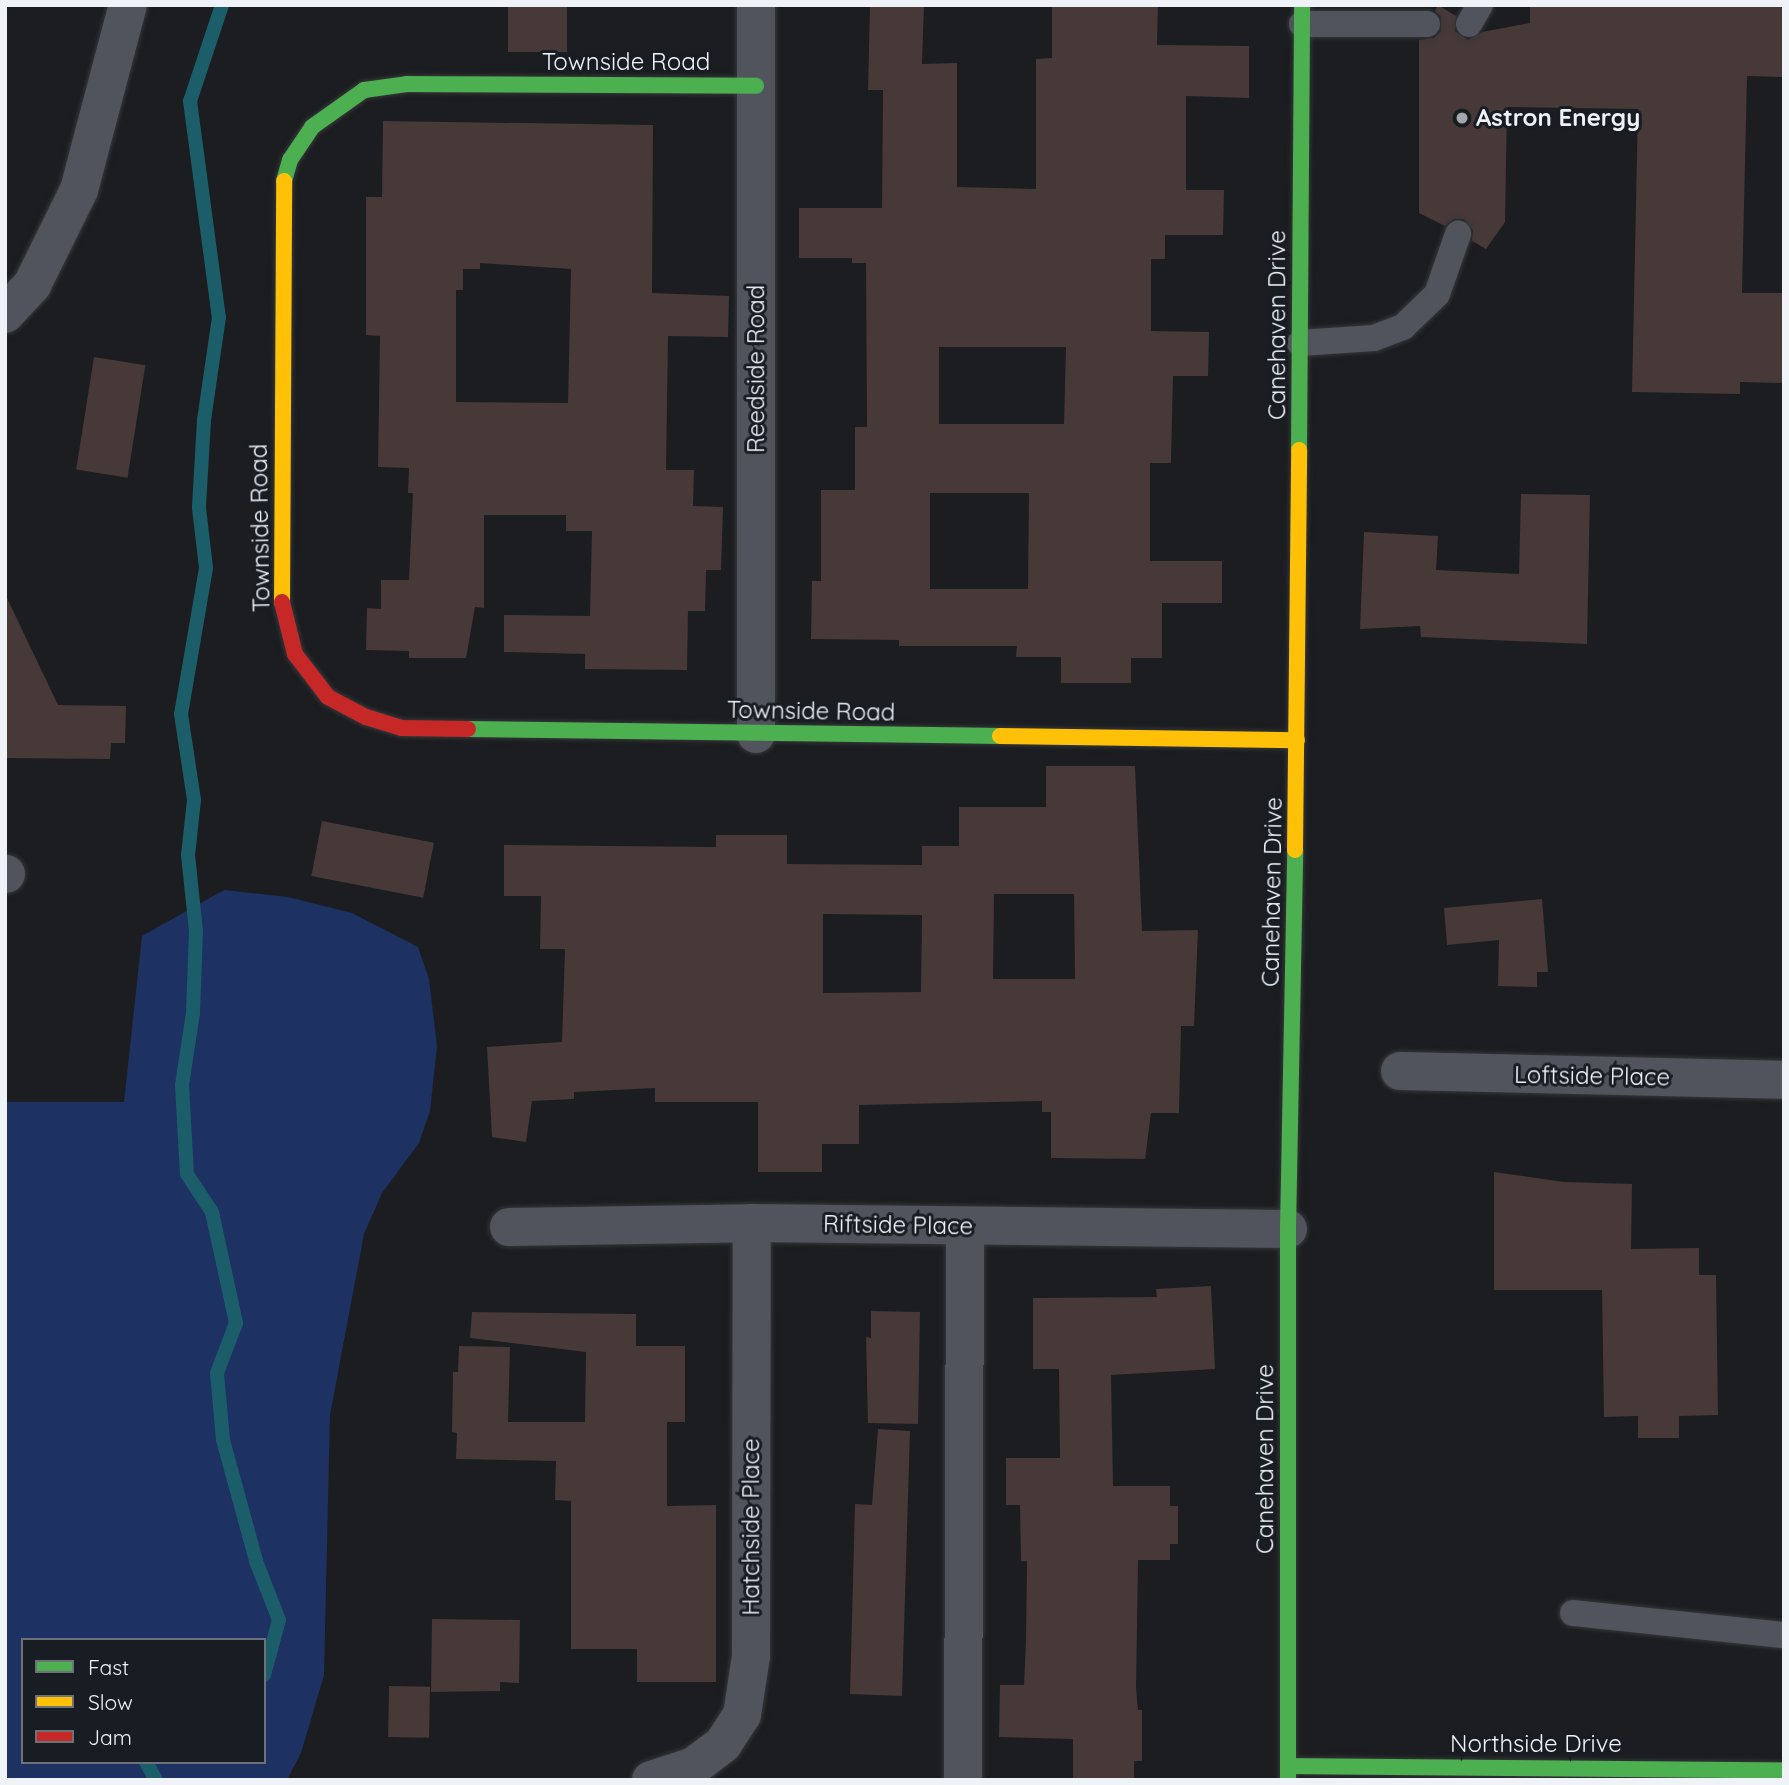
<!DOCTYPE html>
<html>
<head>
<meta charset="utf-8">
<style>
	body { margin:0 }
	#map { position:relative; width:1789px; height:1785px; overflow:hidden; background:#1b1d20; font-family:Quicksand,sans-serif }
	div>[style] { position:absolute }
	.green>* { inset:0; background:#1d3162 }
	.stream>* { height:14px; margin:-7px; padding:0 7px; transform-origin:7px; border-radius:7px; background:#1b5e6a }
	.building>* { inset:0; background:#463938; transform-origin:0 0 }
	.roads { filter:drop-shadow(0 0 2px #353739) drop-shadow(0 0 2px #353739) }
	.lane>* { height:26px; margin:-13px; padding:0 13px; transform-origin:13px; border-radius:13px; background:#51545d }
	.street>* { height:38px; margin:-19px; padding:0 19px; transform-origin:19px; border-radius:19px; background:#51545d }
	.fast>* { height:16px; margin:-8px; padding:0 8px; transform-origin:8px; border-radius:8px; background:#4caf50 }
	.slow>* { height:16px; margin:-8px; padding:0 8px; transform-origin:8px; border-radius:8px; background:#ffc107 }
	.jam>* { height:16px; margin:-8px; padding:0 8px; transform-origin:8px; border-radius:8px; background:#c62828 }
	.dots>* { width:19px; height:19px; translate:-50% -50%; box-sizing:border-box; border:4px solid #181c23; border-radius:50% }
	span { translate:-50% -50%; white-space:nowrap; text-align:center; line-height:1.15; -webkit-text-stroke:6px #181c23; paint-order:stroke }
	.street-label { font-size:24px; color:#eff2f7 }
	.poi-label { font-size:24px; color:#eff2f7; font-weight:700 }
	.left { translate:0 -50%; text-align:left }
	.frame { position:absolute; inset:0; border:7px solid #eff2f7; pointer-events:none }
	.legend { position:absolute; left:21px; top:1638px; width:245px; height:126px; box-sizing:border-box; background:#181c23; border:2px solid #6e7278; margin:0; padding:9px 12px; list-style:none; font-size:21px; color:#eff2f7 }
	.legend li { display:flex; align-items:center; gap:14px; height:35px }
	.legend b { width:35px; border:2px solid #6e7278 }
</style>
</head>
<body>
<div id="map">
	<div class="green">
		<i style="clip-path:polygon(evenodd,224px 890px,288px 897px,352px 913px,418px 947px,429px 979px,437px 1046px,430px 1111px,419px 1143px,382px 1193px,364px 1234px,330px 1415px,324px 1675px,301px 1753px,287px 1780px,5px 1780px,5px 1102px,124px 1102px,142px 936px,224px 890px,23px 1640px,264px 1640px,264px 1762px,23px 1762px,23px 1640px)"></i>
	</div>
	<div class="stream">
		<i style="left:222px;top:5px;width:101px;rotate:108.4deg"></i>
		<i style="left:190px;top:101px;width:218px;rotate:82.4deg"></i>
		<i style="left:219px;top:317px;width:104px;rotate:98.3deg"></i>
		<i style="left:204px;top:420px;width:88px;rotate:93.3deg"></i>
		<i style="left:199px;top:508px;width:60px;rotate:83.3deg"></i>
		<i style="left:206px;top:568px;width:148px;rotate:99.7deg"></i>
		<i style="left:181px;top:714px;width:87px;rotate:81.4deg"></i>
		<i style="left:194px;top:800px;width:55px;rotate:96.2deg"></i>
		<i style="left:188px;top:855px;width:76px;rotate:84deg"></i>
		<i style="left:196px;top:931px;width:82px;rotate:92.1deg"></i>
		<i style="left:193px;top:1013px;width:73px;rotate:98.7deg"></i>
		<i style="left:182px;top:1085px;width:89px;rotate:86.8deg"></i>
		<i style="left:187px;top:1174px;width:45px;rotate:56.7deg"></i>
		<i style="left:212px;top:1212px;width:114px;rotate:77.8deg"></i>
		<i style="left:236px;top:1323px;width:53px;rotate:110.8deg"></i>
		<i style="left:217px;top:1373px;width:67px;rotate:84.9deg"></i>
		<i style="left:223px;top:1440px;width:125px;rotate:74.7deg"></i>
		<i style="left:256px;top:1561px;width:63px;rotate:68.7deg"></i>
		<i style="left:279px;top:1620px;width:57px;rotate:105.3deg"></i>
		<i style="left:146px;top:1762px;width:21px;rotate:61deg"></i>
	</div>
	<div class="building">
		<i style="left:508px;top:5px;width:59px;height:47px"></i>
		<i style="clip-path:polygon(evenodd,870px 5px,924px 5px,922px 64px,957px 63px,957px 187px,1036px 189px,1036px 59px,1052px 58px,1052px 5px,1158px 5px,1157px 45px,1249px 46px,1249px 98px,1186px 96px,1186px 190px,1224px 190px,1223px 235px,1165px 235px,1165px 259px,1151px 259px,1151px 331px,1209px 332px,1208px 376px,1173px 376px,1171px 463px,1150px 463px,1150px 561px,1222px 561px,1222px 603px,1162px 603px,1162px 658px,1131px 658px,1131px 683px,1061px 683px,1061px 657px,1016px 657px,1017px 646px,899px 646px,899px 640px,811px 639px,812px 581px,821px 581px,821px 490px,855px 490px,855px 427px,867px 427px,866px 263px,852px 263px,852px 258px,799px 258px,799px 208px,882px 208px,883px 90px,868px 90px,870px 5px,939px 347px,1066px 347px,1064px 424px,939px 424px,939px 347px,870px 5px,930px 493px,1029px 493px,1028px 589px,930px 589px,930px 493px)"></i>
		<i style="clip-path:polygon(1438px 5px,1456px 16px,1455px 31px,1468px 40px,1482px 32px,1530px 23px,1530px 5px,1784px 5px,1784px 77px,1747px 76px,1742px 293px,1784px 293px,1784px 383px,1740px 382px,1740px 394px,1632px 392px,1638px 109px,1507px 107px,1505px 222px,1486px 249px,1472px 241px,1473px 230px,1464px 219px,1454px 219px,1445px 226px,1419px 213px,1419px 40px,1434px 38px,1441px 31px,1441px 17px,1435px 11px)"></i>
		<i style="clip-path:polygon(evenodd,383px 121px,653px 125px,652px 293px,729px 296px,728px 337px,668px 336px,666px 470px,694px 470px,693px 506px,723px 507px,721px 570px,706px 570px,705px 611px,688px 611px,687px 670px,585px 669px,585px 654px,504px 652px,504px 615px,590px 616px,592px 531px,566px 531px,566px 515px,484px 515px,484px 608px,475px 607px,466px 658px,409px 658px,409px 651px,366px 650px,367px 608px,381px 609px,381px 580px,409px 580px,413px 493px,408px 493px,409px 468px,378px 467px,380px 336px,366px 335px,366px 197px,382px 197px,383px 121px,480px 263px,571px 269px,568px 403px,456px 402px,456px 290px,463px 290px,463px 269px,480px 269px,480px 263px)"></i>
		<i style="left:94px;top:357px;width:52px;height:114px;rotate:9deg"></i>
		<i style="clip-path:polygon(1521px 494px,1590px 495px,1587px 644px,1421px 637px,1420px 626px,1360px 629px,1364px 532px,1438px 536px,1436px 570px,1519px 574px)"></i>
		<i style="clip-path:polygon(5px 594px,58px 705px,126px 706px,125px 743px,111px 743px,110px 759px,5px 758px)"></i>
		<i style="clip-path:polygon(evenodd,1046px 766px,1135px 766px,1142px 931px,1198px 930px,1194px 1026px,1181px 1026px,1179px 1113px,1151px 1113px,1145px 1159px,1051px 1158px,1051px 1112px,1042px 1112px,1042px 1101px,859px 1105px,859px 1144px,822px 1144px,822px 1172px,758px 1172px,758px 1102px,655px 1102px,655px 1088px,574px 1092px,574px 1099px,532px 1101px,526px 1142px,492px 1137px,487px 1047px,562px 1042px,565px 949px,540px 949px,541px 896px,504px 896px,504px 845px,716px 847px,716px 835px,787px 835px,787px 864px,922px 865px,922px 846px,959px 846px,959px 807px,1046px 807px,1046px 766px,994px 894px,1074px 894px,1075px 979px,993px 979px,994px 894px,1046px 766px,823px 914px,922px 915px,921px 992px,823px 993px,823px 914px)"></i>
		<i style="left:322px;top:821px;width:114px;height:56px;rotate:11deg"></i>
		<i style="clip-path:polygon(1542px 899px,1548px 972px,1537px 972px,1537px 987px,1498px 986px,1499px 940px,1447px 945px,1444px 908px)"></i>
		<i style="clip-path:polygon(1494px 1172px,1564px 1182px,1632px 1184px,1631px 1249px,1699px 1248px,1699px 1275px,1716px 1275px,1718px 1415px,1679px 1416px,1679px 1438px,1638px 1438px,1638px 1416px,1604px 1417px,1602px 1290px,1494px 1290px)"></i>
		<i style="clip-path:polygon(1211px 1286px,1215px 1369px,1111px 1375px,1113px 1486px,1170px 1486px,1170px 1506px,1178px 1506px,1178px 1544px,1170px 1544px,1170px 1560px,1138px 1560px,1136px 1688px,1138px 1710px,1142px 1710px,1142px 1761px,1134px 1761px,1134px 1780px,1073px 1780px,1073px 1739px,999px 1737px,1000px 1685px,1024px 1685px,1026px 1640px,1027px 1561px,1021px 1561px,1020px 1505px,1006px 1505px,1006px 1458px,1060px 1458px,1059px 1369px,1033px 1369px,1033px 1298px,1157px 1297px,1156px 1289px)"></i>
		<i style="clip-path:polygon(871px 1311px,920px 1312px,918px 1424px,868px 1423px,866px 1337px,871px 1338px)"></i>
		<i style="clip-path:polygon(472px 1312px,636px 1314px,636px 1346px,685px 1346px,685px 1422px,667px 1422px,667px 1506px,716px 1505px,716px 1682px,637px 1682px,637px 1649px,571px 1649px,571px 1501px,555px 1500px,556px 1461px,456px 1459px,457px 1433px,452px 1432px,453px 1372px,458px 1372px,459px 1346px,510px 1347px,508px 1422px,585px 1422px,586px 1352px,470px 1338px)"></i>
		<i style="clip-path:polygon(878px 1429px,910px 1431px,902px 1696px,850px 1694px,855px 1504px,872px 1505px)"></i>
		<i style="clip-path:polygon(432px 1619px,520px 1620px,519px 1683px,500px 1682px,500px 1691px,431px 1692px)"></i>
		<i style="left:389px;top:1686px;width:41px;height:51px;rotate:1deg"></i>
	</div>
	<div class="roads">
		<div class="lane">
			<i style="left:1302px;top:24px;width:125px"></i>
			<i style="left:1469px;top:24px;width:22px;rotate:-60deg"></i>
			<i style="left:1300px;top:343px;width:74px;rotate:-3.9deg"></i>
			<i style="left:1374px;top:338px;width:31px;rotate:-21deg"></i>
			<i style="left:1403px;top:327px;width:47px;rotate:-44.1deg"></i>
			<i style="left:1437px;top:294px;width:64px;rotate:-70.7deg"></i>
			<i style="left:1573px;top:1613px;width:212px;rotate:6deg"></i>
		</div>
		<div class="street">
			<i style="left:756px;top:5px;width:729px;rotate:90deg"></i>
			<i style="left:5px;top:314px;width:40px;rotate:-47deg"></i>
			<i style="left:32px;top:285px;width:106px;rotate:-63.7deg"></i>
			<i style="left:79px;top:190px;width:191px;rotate:-75.2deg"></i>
			<i style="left:5px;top:874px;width:1px"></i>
			<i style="left:1400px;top:1071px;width:384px;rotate:1.3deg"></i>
			<i style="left:509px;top:1227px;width:243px;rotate:-0.9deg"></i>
			<i style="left:752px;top:1223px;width:536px;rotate:0.64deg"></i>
			<i style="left:651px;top:1780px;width:45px;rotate:-18deg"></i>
			<i style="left:694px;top:1766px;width:36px;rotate:-37deg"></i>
			<i style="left:723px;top:1744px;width:35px;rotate:-57deg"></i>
			<i style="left:742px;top:1715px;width:60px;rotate:-81.3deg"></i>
			<i style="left:751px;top:1656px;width:433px;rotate:-89.9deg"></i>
			<i style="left:963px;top:1780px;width:554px;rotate:-89.79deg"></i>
		</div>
		<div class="fast">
			<i style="left:284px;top:181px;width:22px;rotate:-74deg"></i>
			<i style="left:290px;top:160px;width:40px;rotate:-56deg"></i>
			<i style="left:312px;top:127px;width:64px;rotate:-35.4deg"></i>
			<i style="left:364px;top:90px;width:43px;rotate:-7.9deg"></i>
			<i style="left:407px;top:84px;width:349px;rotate:0.3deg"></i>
			<i style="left:1299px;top:450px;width:445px;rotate:-89.6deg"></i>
			<i style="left:468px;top:729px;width:532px;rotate:0.75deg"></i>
			<i style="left:1288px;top:1766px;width:496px;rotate:0.5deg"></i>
			<i style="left:1288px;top:1780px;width:551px;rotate:-90deg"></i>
			<i style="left:1288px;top:1229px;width:379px;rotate:-88.9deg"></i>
		</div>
		<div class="slow">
			<i style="left:282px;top:602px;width:421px;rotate:-89.7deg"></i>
			<i style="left:1000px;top:736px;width:297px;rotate:0.8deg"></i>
			<i style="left:1295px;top:850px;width:400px;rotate:-89.4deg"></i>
		</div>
		<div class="jam">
			<i style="left:282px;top:602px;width:54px;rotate:76deg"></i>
			<i style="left:295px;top:654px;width:54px;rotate:52.5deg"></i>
			<i style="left:328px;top:697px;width:43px;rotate:27.8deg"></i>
			<i style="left:366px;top:717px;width:37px;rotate:17deg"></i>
			<i style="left:401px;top:728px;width:67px;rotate:0.9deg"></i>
		</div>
	</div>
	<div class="dots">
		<i style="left:1462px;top:118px;background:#a5a7ac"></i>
	</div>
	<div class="street-label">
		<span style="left:626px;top:62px">Townside Road</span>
		<span style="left:1277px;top:325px;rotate:-90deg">Canehaven Drive</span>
		<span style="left:756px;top:369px;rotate:-90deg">Reedside Road</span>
		<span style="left:260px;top:528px;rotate:-91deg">Townside Road</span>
		<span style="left:811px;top:711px;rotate:1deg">Townside Road</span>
		<span style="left:1272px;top:892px;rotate:-89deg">Canehaven Drive</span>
		<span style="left:1592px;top:1076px;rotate:1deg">Loftside Place</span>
		<span style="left:898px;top:1225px;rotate:1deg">Riftside Place</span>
		<span style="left:1265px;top:1459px;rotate:-90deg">Canehaven Drive</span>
		<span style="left:751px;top:1527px;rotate:-90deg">Hatchside Place</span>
		<span style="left:1536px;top:1744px">Northside Drive</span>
	</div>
	<div class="poi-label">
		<span class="left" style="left:1476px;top:118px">Astron Energy</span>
	</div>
	<div class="frame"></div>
	<ul class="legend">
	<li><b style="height:9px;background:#4caf50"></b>Fast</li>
	<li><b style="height:9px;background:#ffc107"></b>Slow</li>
	<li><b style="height:9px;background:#c62828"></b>Jam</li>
	</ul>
</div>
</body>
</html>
